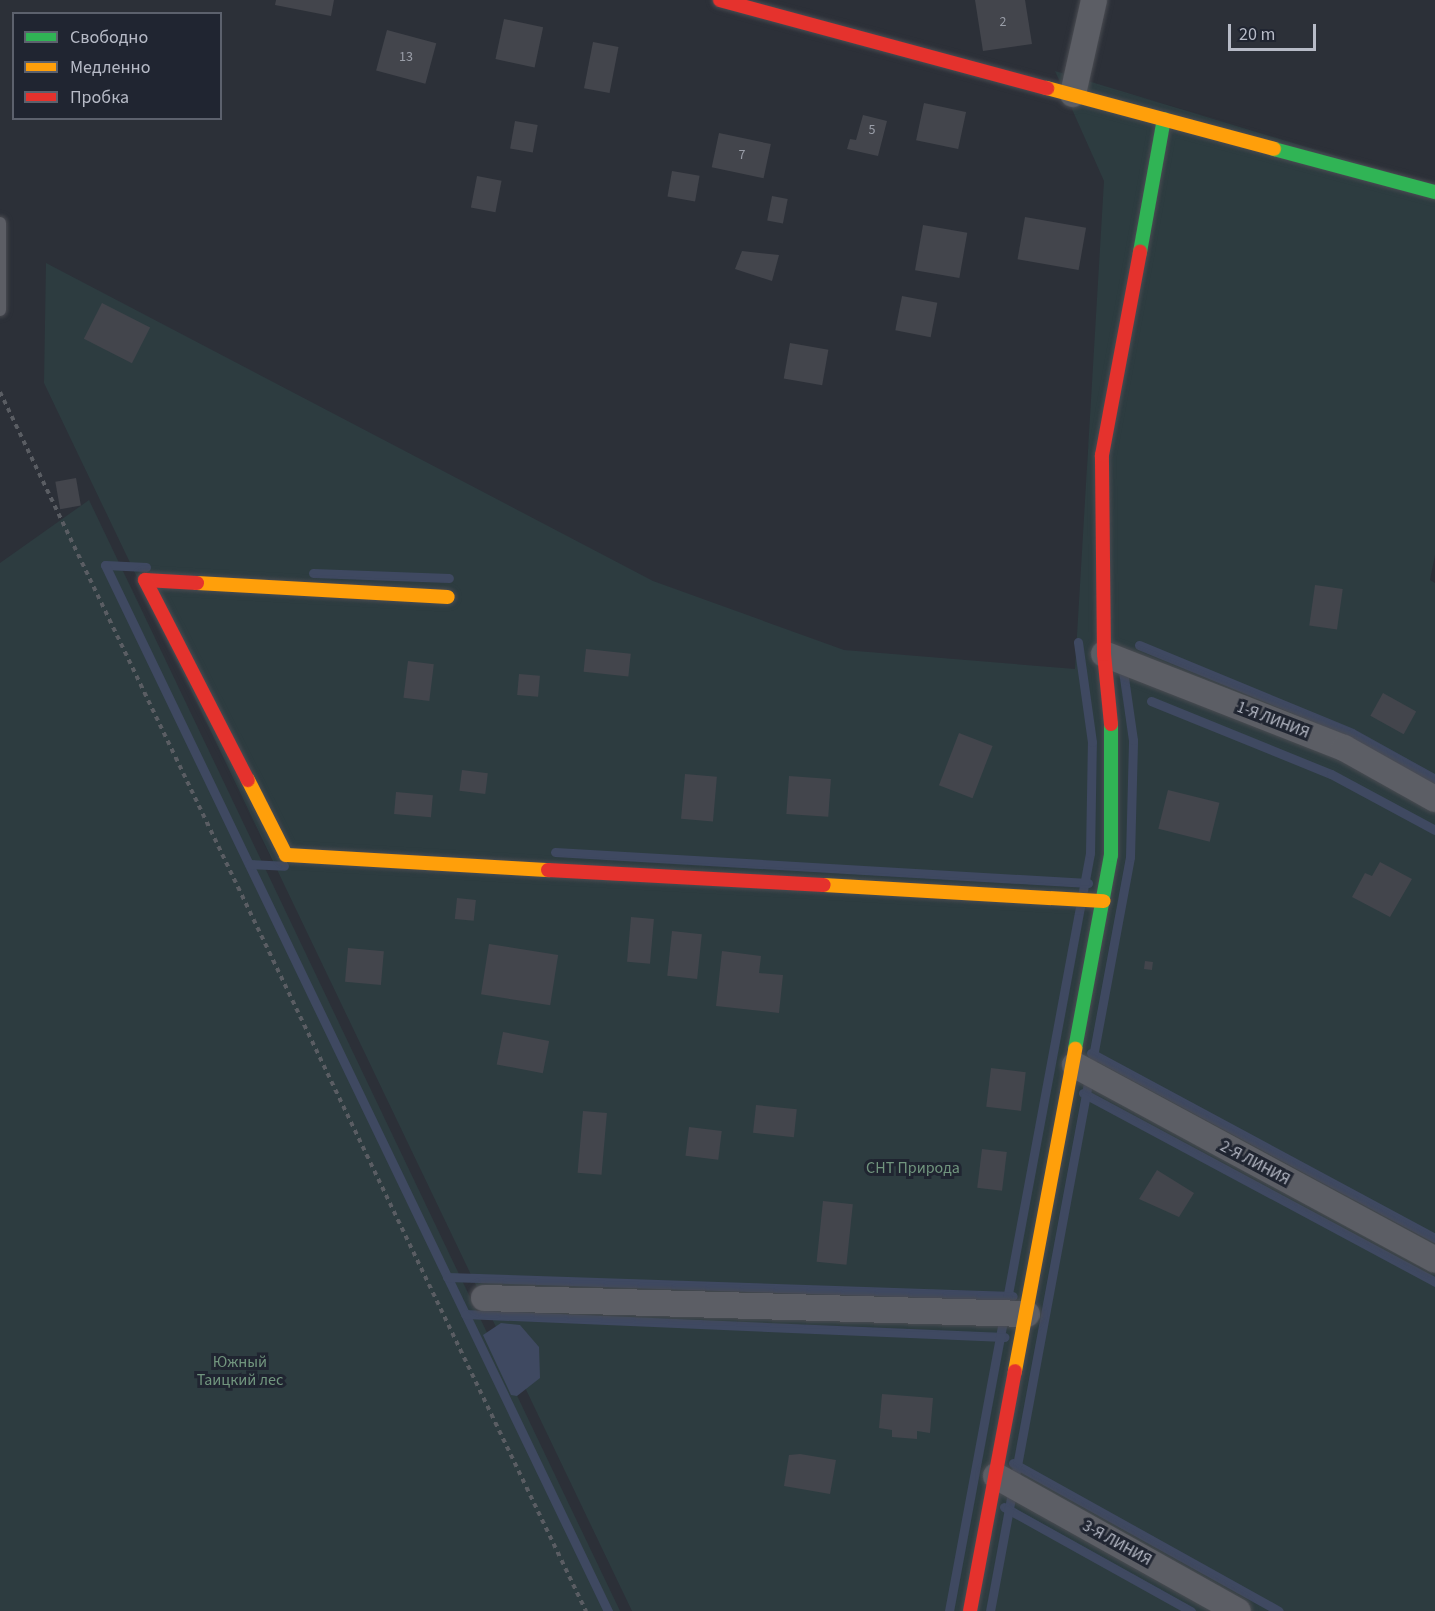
<!DOCTYPE html>
<html>
<head>
<meta charset="utf-8">
<style>
	body { margin:0 }
	#map { position:relative; width:1435px; height:1611px; overflow:hidden; background:#2c3038; font-family:"Source Sans 3",sans-serif }
	div>[style] { position:absolute }
	.green>* { inset:0; background:#2d3c40 }
	.water>* { inset:0; background:#3f4961 }
	.stream>* { height:9px; margin:-4.5px; padding:0 4.5px; transform-origin:4.5px; border-radius:4.5px; background:#3f4961 }
	.building>* { inset:0; background:#43454c; transform-origin:0 0 }
	.path>* { height:4px; margin-top:-2px; transform-origin:0; background:repeating-linear-gradient(90deg,#5a5d63 0 4.5px,transparent 0 9px) }
	.roads { filter:drop-shadow(0 0 2px #4a4c52) drop-shadow(0 0 2px #4a4c52) }
	.lane>* { height:12px; margin:-6px; padding:0 6px; transform-origin:6px; border-radius:6px; background:#5c5e65 }
	.street>* { height:26px; margin:-13px; padding:0 13px; transform-origin:13px; border-radius:13px; background:#5c5e65 }
	.fast>* { height:14px; margin:-7px; padding:0 7px; transform-origin:7px; border-radius:7px; background:#30b455 }
	.slow>* { height:14px; margin:-7px; padding:0 7px; transform-origin:7px; border-radius:7px; background:#ff9f0a }
	.jam>* { height:14px; margin:-7px; padding:0 7px; transform-origin:7px; border-radius:7px; background:#e5322d }
	span { translate:-50% -50%; white-space:nowrap; text-align:center; line-height:1.15; -webkit-text-stroke:6px #202531; paint-order:stroke }
	.number-label { font-size:14px; color:#9a9ea8 }
	.number-label span { -webkit-text-stroke-width:0 }
	.street-label { font-size:16px; color:#b7bbc7 }
	.park-label { font-size:16px; color:#71957e }
	.legend { position:absolute; left:12px; top:12px; width:210px; height:108px; box-sizing:border-box; background:#202531; border:2px solid #5c616d; margin:0; padding:8px 10px; list-style:none; font-size:18px; color:#b7bbc7 }
	.legend li { display:flex; align-items:center; gap:12px; height:30px }
	.legend b { width:30px; border:2px solid #5c616d }
	.scale { position:absolute; left:1228px; top:24px; width:88px; height:27px; box-sizing:border-box; border:3px solid #b7bbc7; border-top:0; padding-left:8px; font-size:18px; line-height:21px; white-space:nowrap; color:#b7bbc7; -webkit-text-stroke:4px #202531; paint-order:stroke }
</style>
</head>
<body>
<div id="map">
	<div class="green">
		<i style="clip-path:polygon(1055px 71px,1435px 186px,1435px 555px,1430px 580px,1435px 583px,1435px 1611px,632px 1611px,44px 383px,46px 263px,653px 581px,844px 650px,1075px 669px,1104px 181px)"></i>
		<i style="clip-path:polygon(89px 500px,620px 1611px,0 1611px,0 563px)"></i>
	</div>
	<div class="water">
		<i style="clip-path:polygon(501px 1323px,520px 1325px,539px 1347px,540px 1378px,517px 1396px,511px 1395px,483px 1335px)"></i>
	</div>
	<div class="stream">
		<i style="left:146px;top:567px;width:41px;rotate:-177.2deg"></i>
		<i style="left:105px;top:565px;width:1161px;rotate:64.32deg"></i>
		<i style="left:313px;top:573px;width:136px;rotate:2.1deg"></i>
		<i style="left:1139px;top:645px;width:230px;rotate:22.4deg"></i>
		<i style="left:1352px;top:733px;width:95px;rotate:29deg"></i>
		<i style="left:1151px;top:701px;width:194px;rotate:22.1deg"></i>
		<i style="left:1331px;top:774px;width:118px;rotate:28.3deg"></i>
		<i style="left:555px;top:852px;width:534px;rotate:3.33deg"></i>
		<i style="left:249px;top:864px;width:35px;rotate:3deg"></i>
		<i style="left:1091px;top:1053px;width:391px;rotate:28.3deg"></i>
		<i style="left:1083px;top:1093px;width:400px;rotate:28.2deg"></i>
		<i style="left:447px;top:1277px;width:566px;rotate:1.92deg"></i>
		<i style="left:465px;top:1314px;width:540px;rotate:2.44deg"></i>
		<i style="left:1013px;top:1463px;width:304px;rotate:29.1deg"></i>
		<i style="left:1004px;top:1507px;width:214px;rotate:29.1deg"></i>
		<i style="left:949px;top:1611px;width:771px;rotate:-79.46deg"></i>
		<i style="left:1090px;top:853px;width:111px;rotate:-89deg"></i>
		<i style="left:1092px;top:742px;width:101px;rotate:-98deg"></i>
		<i style="left:990px;top:1611px;width:767px;rotate:-79.48deg"></i>
		<i style="left:1130px;top:857px;width:117px;rotate:-88.5deg"></i>
		<i style="left:1133px;top:740px;width:77px;rotate:-98.2deg"></i>
	</div>
	<div class="building">
		<i style="clip-path:polygon(276px 0,334px 0,331px 16px,275px 5px)"></i>
		<i style="clip-path:polygon(975px 0,1025px 0,1032px 44px,983px 51px)"></i>
		<i style="left:504px;top:19px;width:40px;height:41px;rotate:12deg"></i>
		<i style="left:387px;top:30px;width:51px;height:42px;rotate:15deg"></i>
		<i style="left:593px;top:42px;width:26px;height:47px;rotate:11deg"></i>
		<i style="left:924px;top:103px;width:43px;height:38px;rotate:12deg"></i>
		<i style="clip-path:polygon(863px 115px,887px 121px,878px 156px,847px 149px,850px 139px,856px 140px)"></i>
		<i style="left:515px;top:121px;width:23px;height:28px;rotate:10deg"></i>
		<i style="left:719px;top:133px;width:53px;height:35px;rotate:12deg"></i>
		<i style="left:672px;top:171px;width:28px;height:26px;rotate:10deg"></i>
		<i style="left:477px;top:176px;width:25px;height:32px;rotate:11deg"></i>
		<i style="left:772px;top:196px;width:16px;height:25px;rotate:11deg"></i>
		<i style="left:1025px;top:217px;width:62px;height:43px;rotate:10deg"></i>
		<i style="left:923px;top:225px;width:45px;height:46px;rotate:10deg"></i>
		<i style="clip-path:polygon(742px 251px,779px 255px,772px 281px,735px 269px)"></i>
		<i style="left:902px;top:296px;width:36px;height:35px;rotate:11deg"></i>
		<i style="left:102px;top:303px;width:54px;height:40px;rotate:27deg"></i>
		<i style="left:790px;top:343px;width:39px;height:36px;rotate:10deg"></i>
		<i style="left:76px;top:478px;width:28px;height:21px;rotate:80deg"></i>
		<i style="left:1315px;top:585px;width:28px;height:41px;rotate:8deg"></i>
		<i style="left:586px;top:649px;width:45px;height:23px;rotate:6deg"></i>
		<i style="left:408px;top:661px;width:26px;height:37px;rotate:7deg"></i>
		<i style="left:519px;top:674px;width:21px;height:21px;rotate:5deg"></i>
		<i style="left:1383px;top:693px;width:38px;height:26px;rotate:29deg"></i>
		<i style="left:959px;top:733px;width:36px;height:56px;rotate:21deg"></i>
		<i style="left:462px;top:770px;width:26px;height:21px;rotate:7deg"></i>
		<i style="left:685px;top:774px;width:32px;height:45px;rotate:5deg"></i>
		<i style="left:789px;top:776px;width:42px;height:38px;rotate:4deg"></i>
		<i style="left:1168px;top:790px;width:53px;height:40px;rotate:14deg"></i>
		<i style="left:396px;top:792px;width:37px;height:22px;rotate:5deg"></i>
		<i style="clip-path:polygon(1380px 862px,1412px 879px,1390px 917px,1352px 897px,1365px 873px,1372px 876px)"></i>
		<i style="left:457px;top:898px;width:19px;height:21px;rotate:6deg"></i>
		<i style="left:631px;top:917px;width:23px;height:45px;rotate:5deg"></i>
		<i style="left:672px;top:931px;width:30px;height:45px;rotate:6deg"></i>
		<i style="left:489px;top:944px;width:70px;height:51px;rotate:9deg"></i>
		<i style="left:348px;top:948px;width:36px;height:34px;rotate:5deg"></i>
		<i style="clip-path:polygon(722px 951px,761px 956px,759px 973px,783px 975px,779px 1013px,716px 1006px)"></i>
		<i style="left:1145px;top:961px;width:8px;height:8px;rotate:7deg"></i>
		<i style="left:503px;top:1032px;width:47px;height:33px;rotate:11deg"></i>
		<i style="left:991px;top:1068px;width:35px;height:39px;rotate:7deg"></i>
		<i style="left:756px;top:1105px;width:41px;height:28px;rotate:6deg"></i>
		<i style="left:583px;top:1111px;width:24px;height:62px;rotate:5deg"></i>
		<i style="left:689px;top:1127px;width:33px;height:29px;rotate:7deg"></i>
		<i style="left:982px;top:1149px;width:25px;height:39px;rotate:7deg"></i>
		<i style="clip-path:polygon(1157px 1170px,1194px 1193px,1179px 1217px,1139px 1199px)"></i>
		<i style="left:823px;top:1201px;width:30px;height:61px;rotate:6deg"></i>
		<i style="clip-path:polygon(882px 1394px,933px 1398px,930px 1433px,917px 1431px,917px 1439px,892px 1437px,892px 1430px,879px 1428px)"></i>
		<i style="clip-path:polygon(800px 1454px,836px 1460px,830px 1494px,784px 1486px,789px 1455px)"></i>
	</div>
	<div class="path">
		<i style="left:0;top:392px;width:1353px;rotate:64.33deg"></i>
	</div>
	<div class="roads">
		<div class="lane">
			<i style="left:0;top:223px;width:87px;rotate:90deg"></i>
		</div>
		<div class="street">
			<i style="left:1073px;top:94px;width:96px;rotate:-77.4deg"></i>
			<i style="left:1104px;top:654px;width:258px;rotate:21.4deg"></i>
			<i style="left:1344px;top:748px;width:104px;rotate:29.3deg"></i>
			<i style="left:1075px;top:1065px;width:409px;rotate:28.4deg"></i>
			<i style="left:484px;top:1298px;width:543px;rotate:1.69deg"></i>
			<i style="left:996px;top:1476px;width:277px;rotate:29.2deg"></i>
		</div>
		<div class="fast">
			<i style="left:1274px;top:149px;width:167px;rotate:15deg"></i>
			<i style="left:1140px;top:252px;width:135px;rotate:-79.8deg"></i>
			<i style="left:1075px;top:1049px;width:197px;rotate:-79.5deg"></i>
			<i style="left:1111px;top:855px;width:131px;rotate:-90deg"></i>
		</div>
		<div class="slow">
			<i style="left:1047px;top:88px;width:235px;rotate:15deg"></i>
			<i style="left:197px;top:583px;width:251px;rotate:3.2deg"></i>
			<i style="left:248px;top:780px;width:84px;rotate:63.1deg"></i>
			<i style="left:286px;top:855px;width:262px;rotate:3.3deg"></i>
			<i style="left:824px;top:885px;width:280px;rotate:3.3deg"></i>
			<i style="left:1015px;top:1371px;width:328px;rotate:-79.4deg"></i>
		</div>
		<div class="jam">
			<i style="left:720px;top:0;width:339px;rotate:15.1deg"></i>
			<i style="left:197px;top:583px;width:52px;rotate:-176.7deg"></i>
			<i style="left:145px;top:580px;width:225px;rotate:62.8deg"></i>
			<i style="left:1111px;top:724px;width:70px;rotate:-95.7deg"></i>
			<i style="left:1104px;top:654px;width:199px;rotate:-90.6deg"></i>
			<i style="left:1102px;top:455px;width:207px;rotate:-79.4deg"></i>
			<i style="left:548px;top:870px;width:276px;rotate:3.1deg"></i>
			<i style="left:970px;top:1611px;width:244px;rotate:-79.4deg"></i>
		</div>
	</div>
	<div class="number-label">
		<span style="left:1003px;top:22px">2</span>
		<span style="left:406px;top:57px">13</span>
		<span style="left:872px;top:130px">5</span>
		<span style="left:742px;top:155px">7</span>
	</div>
	<div class="street-label">
		<span style="left:1273px;top:720px;rotate:21deg">1-Я ЛИНИЯ</span>
		<span style="left:1255px;top:1163px;rotate:28deg">2-Я ЛИНИЯ</span>
		<span style="left:1117px;top:1543px;rotate:29deg">3-Я ЛИНИЯ</span>
	</div>
	<div class="park-label">
		<span style="left:913px;top:1168px">СНТ Природа</span>
		<span style="left:240px;top:1371px">Южный<br>Таицкий лес</span>
	</div>
	<ul class="legend">
	<li><b style="height:8px;background:#30b455"></b>Свободно</li>
	<li><b style="height:8px;background:#ff9f0a"></b>Медленно</li>
	<li><b style="height:8px;background:#e5322d"></b>Пробка</li>
	</ul>
	<div class="scale">20 m</div>
</div>
</body>
</html>
